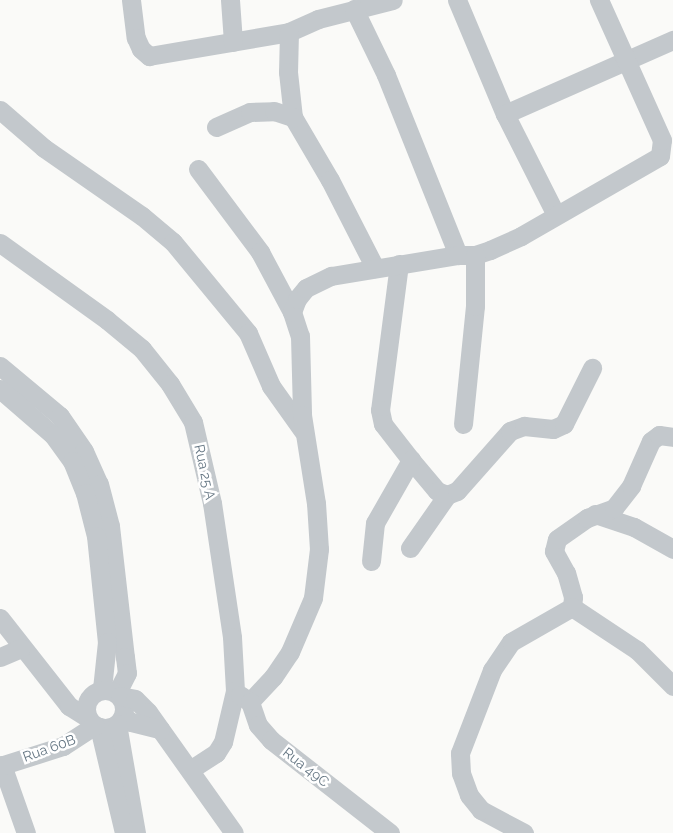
<!DOCTYPE html>
<html>
<head>
<meta charset="utf-8">
<style>
	body { margin:0 }
	#map { position:relative; width:673px; height:833px; overflow:hidden; background:#fafaf8; font-family:Raleway,sans-serif }
	div>[style] { position:absolute }
	.minor>* { height:19px; margin:-9.5px; padding:0 9.5px; transform-origin:9.5px; border-radius:9.5px; background:#c3c8cc }
	.minor>.ring { margin:-9.5px; padding:0; box-sizing:content-box; background:none; border:19px solid #c3c8cc; border-radius:50% }
	span { translate:-50% -50%; white-space:nowrap; text-align:center; line-height:1.15; -webkit-text-stroke:5px #fff; paint-order:stroke }
	.street-label { font-size:14px; color:#657683 }
</style>
</head>
<body>
<div id="map">
	<div class="minor">
		<i style="left:131px;top:0;width:38px;rotate:83deg"></i>
		<i style="left:136px;top:38px;width:12px;rotate:66deg"></i>
		<i style="left:141px;top:49px;width:11px;rotate:41deg"></i>
		<i style="left:149px;top:56px;width:142px;rotate:-9.7deg"></i>
		<i style="left:289px;top:32px;width:32px;rotate:-24deg"></i>
		<i style="left:318px;top:19px;width:77px;rotate:-14.2deg"></i>
		<i style="left:230px;top:0;width:42px;rotate:85.9deg"></i>
		<i style="left:457px;top:0;width:124px;rotate:67.2deg"></i>
		<i style="left:505px;top:114px;width:113px;rotate:63.2deg"></i>
		<i style="left:354px;top:9px;width:73px;rotate:64.1deg"></i>
		<i style="left:386px;top:75px;width:194px;rotate:68.2deg"></i>
		<i style="left:289px;top:32px;width:40px;rotate:91.4deg"></i>
		<i style="left:288px;top:72px;width:45px;rotate:83.7deg"></i>
		<i style="left:293px;top:117px;width:73px;rotate:59.6deg"></i>
		<i style="left:330px;top:180px;width:99px;rotate:62.9deg"></i>
		<i style="left:0;top:110px;width:58px;rotate:40.8deg"></i>
		<i style="left:44px;top:148px;width:119px;rotate:34.8deg"></i>
		<i style="left:142px;top:216px;width:40px;rotate:40deg"></i>
		<i style="left:173px;top:242px;width:118px;rotate:50.5deg"></i>
		<i style="left:248px;top:333px;width:58px;rotate:66.5deg"></i>
		<i style="left:271px;top:386px;width:55px;rotate:54.6deg"></i>
		<i style="left:505px;top:114px;width:184px;rotate:-23.8deg"></i>
		<i style="left:216px;top:127px;width:37px;rotate:-24deg"></i>
		<i style="left:250px;top:112px;width:24px;rotate:-2deg"></i>
		<i style="left:274px;top:111px;width:20px;rotate:18deg"></i>
		<i style="left:198px;top:169px;width:104px;rotate:53.2deg"></i>
		<i style="left:260px;top:252px;width:68px;rotate:61.9deg"></i>
		<i style="left:292px;top:312px;width:25px;rotate:72deg"></i>
		<i style="left:300px;top:336px;width:79px;rotate:88.5deg"></i>
		<i style="left:302px;top:415px;width:89px;rotate:81deg"></i>
		<i style="left:316px;top:503px;width:46px;rotate:86.3deg"></i>
		<i style="left:319px;top:549px;width:49px;rotate:97deg"></i>
		<i style="left:313px;top:598px;width:59px;rotate:113.1deg"></i>
		<i style="left:290px;top:652px;width:30px;rotate:124deg"></i>
		<i style="left:273px;top:677px;width:34px;rotate:133deg"></i>
		<i style="left:0;top:243px;width:132px;rotate:35.7deg"></i>
		<i style="left:107px;top:320px;width:45px;rotate:39.6deg"></i>
		<i style="left:142px;top:349px;width:45px;rotate:51.3deg"></i>
		<i style="left:170px;top:384px;width:44px;rotate:58.8deg"></i>
		<i style="left:193px;top:422px;width:83px;rotate:76.8deg"></i>
		<i style="left:212px;top:503px;width:135px;rotate:81.5deg"></i>
		<i style="left:232px;top:637px;width:54px;rotate:86.8deg"></i>
		<i style="left:235px;top:691px;width:52px;rotate:103.2deg"></i>
		<i style="left:223px;top:742px;width:13px;rotate:122deg"></i>
		<i style="left:216px;top:753px;width:31px;rotate:147deg"></i>
		<i style="left:399px;top:264px;width:147px;rotate:97.4deg"></i>
		<i style="left:380px;top:410px;width:14px;rotate:78deg"></i>
		<i style="left:383px;top:424px;width:46px;rotate:52.1deg"></i>
		<i style="left:411px;top:460px;width:40px;rotate:50deg"></i>
		<i style="left:437px;top:491px;width:11px;rotate:22deg"></i>
		<i style="left:292px;top:312px;width:14px;rotate:-69deg"></i>
		<i style="left:297px;top:299px;width:14px;rotate:-51deg"></i>
		<i style="left:306px;top:288px;width:28px;rotate:-26deg"></i>
		<i style="left:331px;top:276px;width:129px;rotate:-9.4deg"></i>
		<i style="left:458px;top:255px;width:17px"></i>
		<i style="left:475px;top:255px;width:16px;rotate:-18deg"></i>
		<i style="left:490px;top:250px;width:34px;rotate:-24deg"></i>
		<i style="left:521px;top:236px;width:160px;rotate:-29.9deg"></i>
		<i style="left:660px;top:156px;width:16px;rotate:-83deg"></i>
		<i style="left:662px;top:140px;width:154px;rotate:-114.2deg"></i>
		<i style="left:0;top:366px;width:78px;rotate:39.8deg"></i>
		<i style="left:60px;top:416px;width:42px;rotate:55.6deg"></i>
		<i style="left:84px;top:451px;width:36px;rotate:66deg"></i>
		<i style="left:99px;top:484px;width:43px;rotate:75.3deg"></i>
		<i style="left:110px;top:526px;width:132px;rotate:83.5deg"></i>
		<i style="left:125px;top:657px;width:16px;rotate:83deg"></i>
		<i style="left:127px;top:673px;width:22px;rotate:117deg"></i>
		<i style="left:0;top:389px;width:70px;rotate:41deg"></i>
		<i style="left:53px;top:435px;width:32px;rotate:54deg"></i>
		<i style="left:72px;top:461px;width:35px;rotate:68deg"></i>
		<i style="left:85px;top:493px;width:44px;rotate:75.7deg"></i>
		<i style="left:96px;top:536px;width:107px;rotate:84.1deg"></i>
		<i style="left:107px;top:642px;width:47px;rotate:96.1deg"></i>
		<i style="left:463px;top:424px;width:119px;rotate:-84.2deg"></i>
		<i style="left:475px;top:306px;width:51px;rotate:-90deg"></i>
		<i style="left:595px;top:514px;width:41px;rotate:18.4deg"></i>
		<i style="left:634px;top:527px;width:45px;rotate:29.4deg"></i>
		<i style="left:410px;top:548px;width:65px;rotate:-55.1deg"></i>
		<i style="left:447px;top:495px;width:11px;rotate:-22deg"></i>
		<i style="left:457px;top:491px;width:80px;rotate:-48.5deg"></i>
		<i style="left:510px;top:431px;width:15px;rotate:-20deg"></i>
		<i style="left:524px;top:426px;width:29px;rotate:6deg"></i>
		<i style="left:553px;top:429px;width:12px;rotate:-24deg"></i>
		<i style="left:564px;top:424px;width:63px;rotate:-63.4deg"></i>
		<i style="left:371px;top:561px;width:38px;rotate:-84deg"></i>
		<i style="left:375px;top:523px;width:73px;rotate:-60.3deg"></i>
		<i style="left:572px;top:607px;width:10px;rotate:-84deg"></i>
		<i style="left:573px;top:597px;width:25px;rotate:-106deg"></i>
		<i style="left:566px;top:573px;width:25px;rotate:-119deg"></i>
		<i style="left:554px;top:551px;width:12px;rotate:-76deg"></i>
		<i style="left:557px;top:539px;width:37px;rotate:-35deg"></i>
		<i style="left:587px;top:518px;width:29px;rotate:-20deg"></i>
		<i style="left:614px;top:508px;width:28px;rotate:-52deg"></i>
		<i style="left:631px;top:486px;width:49px;rotate:-66deg"></i>
		<i style="left:651px;top:441px;width:10px;rotate:-37deg"></i>
		<i style="left:659px;top:435px;width:14px;rotate:8deg"></i>
		<i style="left:0;top:618px;width:112px;rotate:51.9deg"></i>
		<i style="left:69px;top:706px;width:22px;rotate:32deg"></i>
		<i style="left:0;top:657px;width:23px;rotate:-23deg"></i>
		<i class="ring" style="left:86px;top:690px;width:19px;height:19px"></i>
		<i style="left:240px;top:695px;width:12px;rotate:35deg"></i>
		<i style="left:250px;top:702px;width:24px;rotate:71deg"></i>
		<i style="left:258px;top:725px;width:20px;rotate:49deg"></i>
		<i style="left:271px;top:740px;width:151px;rotate:38deg"></i>
		<i style="left:120px;top:696px;width:15px;rotate:11deg"></i>
		<i style="left:135px;top:699px;width:18px;rotate:45deg"></i>
		<i style="left:148px;top:712px;width:148px;rotate:54.6deg"></i>
		<i style="left:123px;top:716px;width:10px;rotate:37deg"></i>
		<i style="left:131px;top:722px;width:30px;rotate:14deg"></i>
		<i style="left:117px;top:724px;width:111px;rotate:80.1deg"></i>
		<i style="left:99px;top:727px;width:109px;rotate:76.7deg"></i>
		<i style="left:2px;top:765px;width:72px;rotate:70.6deg"></i>
		<i style="left:0;top:766px;width:66px;rotate:-17.6deg"></i>
		<i style="left:63px;top:746px;width:38px;rotate:-33deg"></i>
		<i style="left:524px;top:833px;width:49px;rotate:-151.9deg"></i>
		<i style="left:481px;top:810px;width:19px;rotate:-129deg"></i>
		<i style="left:469px;top:795px;width:23px;rotate:-110deg"></i>
		<i style="left:461px;top:773px;width:20px;rotate:-93deg"></i>
		<i style="left:460px;top:753px;width:89px;rotate:-68.9deg"></i>
		<i style="left:492px;top:670px;width:34px;rotate:-56deg"></i>
		<i style="left:511px;top:642px;width:70px;rotate:-29.8deg"></i>
		<i style="left:572px;top:607px;width:78px;rotate:33.5deg"></i>
		<i style="left:637px;top:650px;width:51px;rotate:45deg"></i>
	</div>
	<div class="street-label">
		<span style="left:205px;top:472px;rotate:78deg">Rua 25 A</span>
		<span style="left:49px;top:748px;rotate:-20deg">Rua 60B</span>
		<span style="left:306px;top:767px;rotate:38deg">Rua 49C</span>
	</div>
</div>
</body>
</html>
